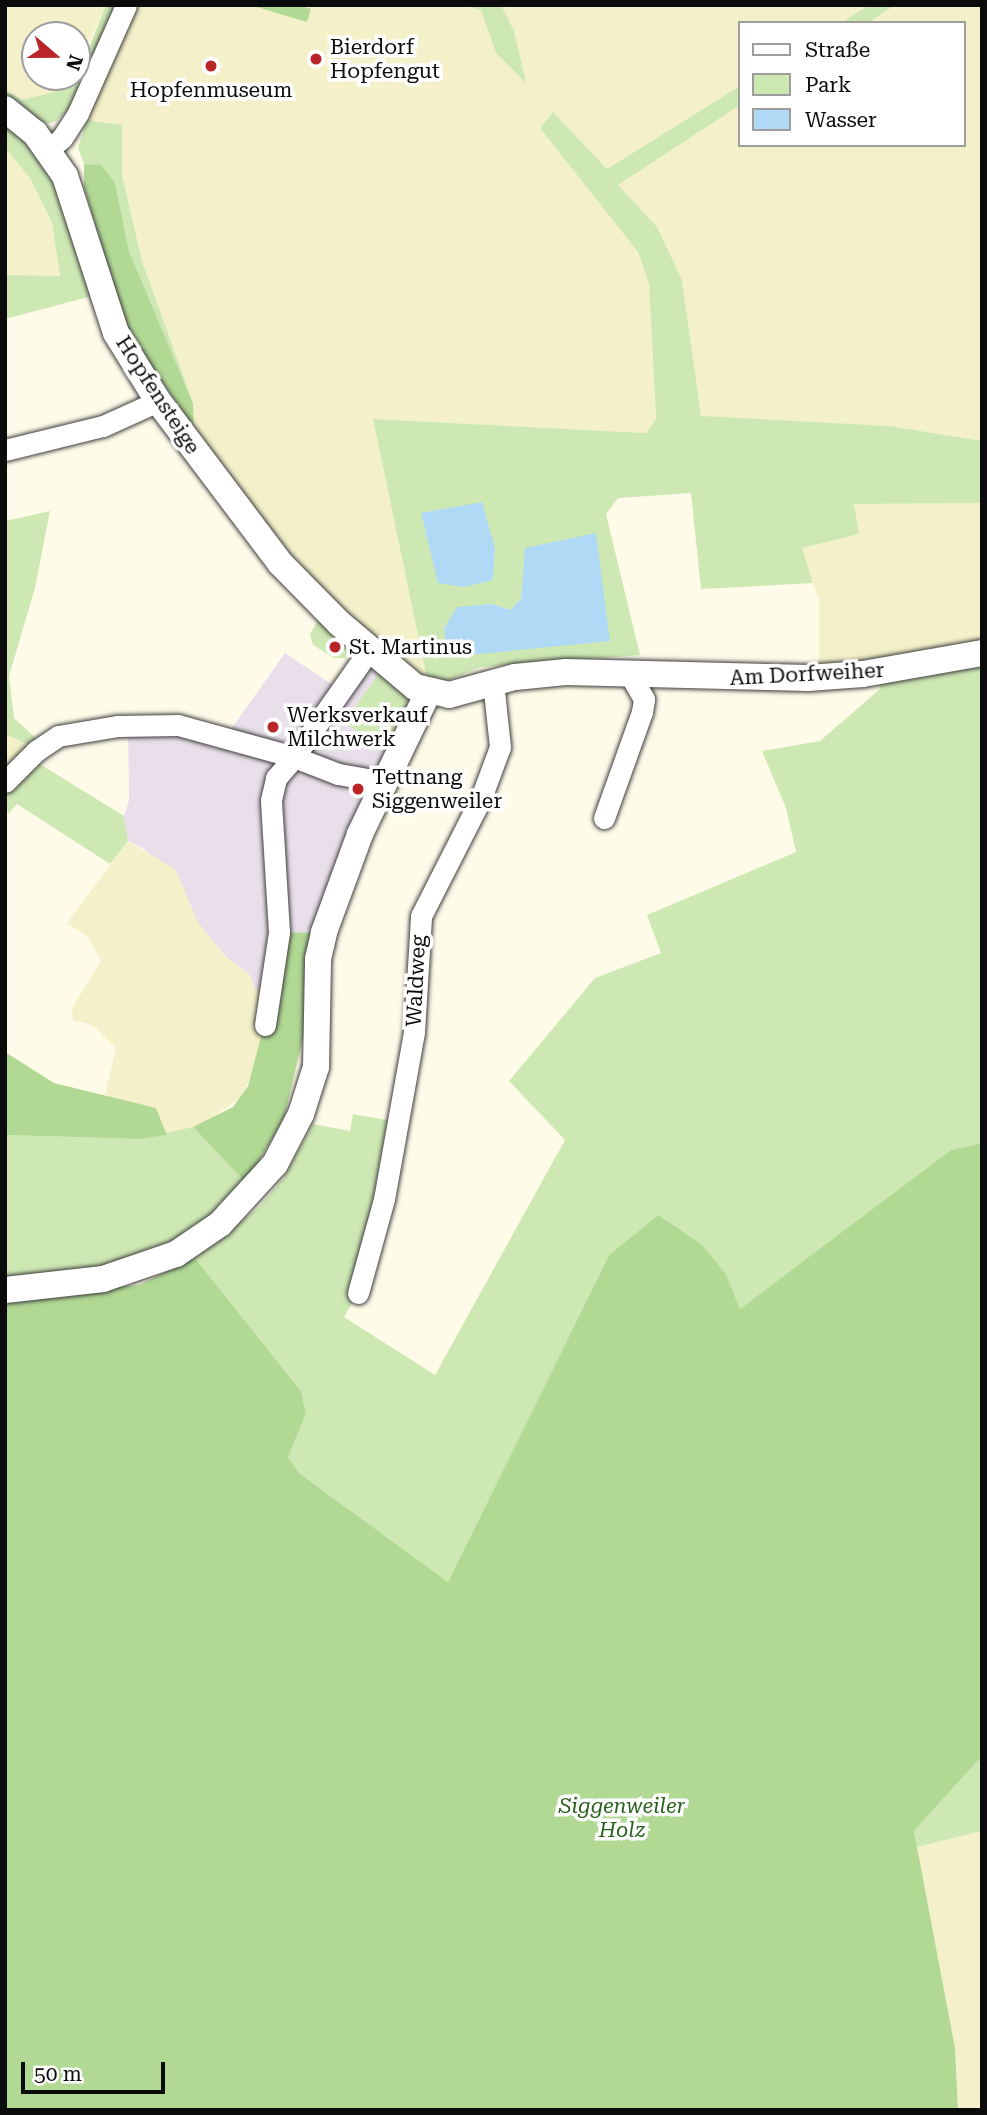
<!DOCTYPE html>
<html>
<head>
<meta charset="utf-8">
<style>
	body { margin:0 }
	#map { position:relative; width:987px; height:2115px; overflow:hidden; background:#fffbe9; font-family:"Roboto Serif",serif }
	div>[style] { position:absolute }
	.industrial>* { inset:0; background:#e9dfea }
	.farmland>* { inset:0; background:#f4f1ca }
	.green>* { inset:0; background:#cee8b4 }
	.forest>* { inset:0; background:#b1d994 }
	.water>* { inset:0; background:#afd9f5 }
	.roads { filter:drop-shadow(0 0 2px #3e3e3e) drop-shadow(0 0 2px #3e3e3e) }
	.minor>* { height:21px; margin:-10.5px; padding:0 10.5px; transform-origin:10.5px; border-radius:10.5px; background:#fff }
	.tertiary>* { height:26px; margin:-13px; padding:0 13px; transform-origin:13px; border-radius:13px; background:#fff }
	.dots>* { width:19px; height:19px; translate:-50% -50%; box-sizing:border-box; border:4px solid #fff; border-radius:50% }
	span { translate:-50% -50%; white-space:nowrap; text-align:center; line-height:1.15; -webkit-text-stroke:7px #fff; paint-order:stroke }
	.poi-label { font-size:21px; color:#0b0b0b }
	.left { translate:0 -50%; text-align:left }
	.street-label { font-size:21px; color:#0b0b0b }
	.park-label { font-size:21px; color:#29621d; font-style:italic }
	.frame { position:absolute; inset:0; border:7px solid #0b0b0b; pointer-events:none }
	.legend { position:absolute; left:738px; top:21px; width:228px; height:126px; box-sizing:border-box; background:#fff; border:2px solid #9d9d9d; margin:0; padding:9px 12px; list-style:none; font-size:21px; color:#0b0b0b }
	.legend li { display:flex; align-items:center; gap:14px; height:35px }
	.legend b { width:35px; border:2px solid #9d9d9d }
	.north { position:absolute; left:21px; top:21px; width:70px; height:70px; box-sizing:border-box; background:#fff; border:2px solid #9d9d9d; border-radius:50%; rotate:110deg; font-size:19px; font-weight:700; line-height:28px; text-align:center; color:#0b0b0b }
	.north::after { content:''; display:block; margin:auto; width:24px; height:32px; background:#b92528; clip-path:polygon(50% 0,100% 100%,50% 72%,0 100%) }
	.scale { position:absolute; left:21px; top:2062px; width:144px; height:32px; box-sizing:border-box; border:4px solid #0b0b0b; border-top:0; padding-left:9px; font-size:21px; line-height:24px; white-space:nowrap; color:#0b0b0b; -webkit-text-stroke:5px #fff; paint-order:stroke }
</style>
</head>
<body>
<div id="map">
	<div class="industrial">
		<i style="clip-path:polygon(285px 653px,339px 689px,366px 653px,415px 694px,314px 933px,272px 992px,255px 989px,249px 974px,226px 957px,194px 918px,182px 885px,144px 849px,128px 841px,124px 816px,129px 800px,128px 723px,229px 732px)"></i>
	</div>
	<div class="farmland">
		<i style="clip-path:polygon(5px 5px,106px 5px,77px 68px,77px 35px,35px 35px,35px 77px,68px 77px,53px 92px,22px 100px,5px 89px)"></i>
		<i style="clip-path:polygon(131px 5px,869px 5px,841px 23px,740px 23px,740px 86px,607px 169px,554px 113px,540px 127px,638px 252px,649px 284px,656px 419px,646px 433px,373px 419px,429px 688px,320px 596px,243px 504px,194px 427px,193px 403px,142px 261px,122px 175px,122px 125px,87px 120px)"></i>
		<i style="clip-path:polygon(895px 5px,982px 5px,982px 441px,890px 426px,701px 417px,682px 280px,617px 185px,740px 105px,740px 145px,964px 145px,964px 23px,868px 23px)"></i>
		<i style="clip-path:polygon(5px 148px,30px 178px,52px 223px,60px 277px,5px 275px)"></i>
		<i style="clip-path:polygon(982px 503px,982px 647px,819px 667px,819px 600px,801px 548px,858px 534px,854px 504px)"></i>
		<i style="clip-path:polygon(5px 734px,35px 748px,5px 779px)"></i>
		<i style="clip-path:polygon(128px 841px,176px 870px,198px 923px,226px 957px,249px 974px,255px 989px,272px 992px,253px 1073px,241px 1097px,205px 1123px,167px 1135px,156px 1108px,104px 1099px,116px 1048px,92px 1025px,73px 1020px,72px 1008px,101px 961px,88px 937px,67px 923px)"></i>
		<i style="clip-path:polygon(982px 1831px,982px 2110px,958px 2110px,955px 2048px,917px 1847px)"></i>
	</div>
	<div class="green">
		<i style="clip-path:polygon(106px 5px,120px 5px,70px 109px,54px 122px,36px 125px,5px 102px,5px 90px,22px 100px,53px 92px,68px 77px,77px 77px)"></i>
		<i style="clip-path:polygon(466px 5px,501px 5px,514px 31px,526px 83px,496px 53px,481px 10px)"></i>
		<i style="clip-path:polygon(869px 5px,895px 5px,868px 23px,841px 23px)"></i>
		<i style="clip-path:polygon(evenodd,740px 86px,740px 105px,618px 185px,657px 227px,682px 280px,701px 416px,890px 426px,982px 441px,982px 503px,854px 504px,859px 534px,802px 548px,813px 583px,701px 589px,691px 493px,618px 498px,606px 514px,640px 655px,481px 667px,429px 688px,373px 419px,646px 433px,656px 419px,649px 284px,638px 252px,540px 128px,553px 112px,607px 169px,740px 86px,523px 577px,609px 641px,457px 608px,492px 604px,510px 610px,521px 599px,523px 577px)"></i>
		<i style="clip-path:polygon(5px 119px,46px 160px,96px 295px,5px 319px,5px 275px,60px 276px,52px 223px,30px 178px,5px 148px)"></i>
		<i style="clip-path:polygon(87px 120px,122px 125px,122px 175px,142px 261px,193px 403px,129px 251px,115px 182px,101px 165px,84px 164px,78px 148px)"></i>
		<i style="clip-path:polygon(50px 511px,35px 588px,9px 676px,14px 718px,38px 740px,35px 748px,5px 734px,5px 521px)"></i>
		<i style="clip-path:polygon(318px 620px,350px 645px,347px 658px,334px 658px,313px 645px,310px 634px)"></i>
		<i style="clip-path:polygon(982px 661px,982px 1143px,951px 1150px,740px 1310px,726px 1274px,658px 1215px,609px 1255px,448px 1582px,299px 1473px,288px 1457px,306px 1414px,301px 1391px,195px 1258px,258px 1208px,283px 1179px,313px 1124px,350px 1131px,353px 1114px,398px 1122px,358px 1293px,344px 1317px,435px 1375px,565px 1140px,509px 1081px,595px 978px,661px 953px,647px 915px,796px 852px,786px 808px,762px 751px,820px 741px,880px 689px,879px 680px)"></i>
		<i style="clip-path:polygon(380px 672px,405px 691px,407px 703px,404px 717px,384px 751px,344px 722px)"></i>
		<i style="clip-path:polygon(35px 761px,124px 816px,128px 841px,110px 864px,17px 804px,8px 814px,5px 794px)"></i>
		<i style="clip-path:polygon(193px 1127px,246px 1183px,225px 1206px,180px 1239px,112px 1267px,5px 1280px,5px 1135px,138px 1139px)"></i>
		<i style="clip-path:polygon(982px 1756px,982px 1831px,917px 1847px,914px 1831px)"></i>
	</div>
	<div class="forest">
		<i style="clip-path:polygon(250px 5px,298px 5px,311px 9px,307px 22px)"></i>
		<i style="clip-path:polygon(84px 164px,101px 165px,115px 182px,129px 251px,193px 403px,194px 427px,133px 340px,110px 292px,109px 271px,84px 187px)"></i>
		<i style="clip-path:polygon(279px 932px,314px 933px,304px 1034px,284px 1118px,246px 1183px,193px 1127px,233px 1107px,248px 1086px,271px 999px)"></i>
		<i style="clip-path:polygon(5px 1052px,54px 1083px,156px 1108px,167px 1135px,138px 1139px,5px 1135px)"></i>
		<i style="clip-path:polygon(982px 1143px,982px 1756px,914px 1831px,955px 2048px,958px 2110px,5px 2110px,5px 1299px,139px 1285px,195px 1258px,301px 1391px,306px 1414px,288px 1457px,299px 1473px,448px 1582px,609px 1255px,658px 1215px,701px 1244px,726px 1274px,740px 1309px,951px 1150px)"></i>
	</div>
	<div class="water">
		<i style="clip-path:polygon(482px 502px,495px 548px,493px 580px,464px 587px,438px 583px,421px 513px)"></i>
		<i style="clip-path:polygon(596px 533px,610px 641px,448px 657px,444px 629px,457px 607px,492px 604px,510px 610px,521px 599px,525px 548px)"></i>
	</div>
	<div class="roads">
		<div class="minor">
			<i style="left:49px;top:149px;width:17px;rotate:-40deg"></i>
			<i style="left:62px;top:138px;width:30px;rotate:-57deg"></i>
			<i style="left:78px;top:113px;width:118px;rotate:-66deg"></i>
			<i style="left:5px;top:450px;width:101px;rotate:-13.8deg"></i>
			<i style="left:103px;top:426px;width:60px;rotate:-24.4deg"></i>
			<i style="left:5px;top:782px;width:44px;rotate:-45deg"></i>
			<i style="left:36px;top:751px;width:27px;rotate:-34deg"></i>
			<i style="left:58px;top:736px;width:61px;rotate:-9.5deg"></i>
			<i style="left:118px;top:726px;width:60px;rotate:-1deg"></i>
			<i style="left:178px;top:725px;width:120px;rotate:15.4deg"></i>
			<i style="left:294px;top:757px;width:132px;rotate:-54.9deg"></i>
			<i style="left:604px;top:818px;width:113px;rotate:-70.3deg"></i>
			<i style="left:642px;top:712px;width:13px;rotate:-81deg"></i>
			<i style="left:644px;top:699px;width:28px;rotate:-120deg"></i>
			<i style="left:265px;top:1025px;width:94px;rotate:-81.4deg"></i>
			<i style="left:279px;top:932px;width:132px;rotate:-93.5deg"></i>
			<i style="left:271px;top:800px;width:23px;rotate:-77deg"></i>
			<i style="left:276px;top:778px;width:28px;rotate:-49deg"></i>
			<i style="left:294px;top:757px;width:47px;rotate:21.1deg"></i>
			<i style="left:338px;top:774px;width:47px;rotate:9.9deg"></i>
			<i style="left:358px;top:1293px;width:98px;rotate:-74.5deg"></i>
			<i style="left:384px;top:1199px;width:170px;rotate:-79.8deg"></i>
			<i style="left:414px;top:1032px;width:116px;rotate:-86.5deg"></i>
			<i style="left:421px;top:916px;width:132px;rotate:-63deg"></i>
			<i style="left:481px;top:798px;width:54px;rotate:-69.6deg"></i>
			<i style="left:500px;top:747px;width:65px;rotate:-96.1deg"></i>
		</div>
		<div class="tertiary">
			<i style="left:5px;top:109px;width:38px;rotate:39deg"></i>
			<i style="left:35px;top:133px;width:52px;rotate:55.1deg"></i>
			<i style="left:65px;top:176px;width:165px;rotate:72deg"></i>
			<i style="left:116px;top:333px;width:80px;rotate:58.3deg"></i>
			<i style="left:158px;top:401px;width:203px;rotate:53deg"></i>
			<i style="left:280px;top:563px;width:84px;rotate:45.5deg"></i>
			<i style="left:339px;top:623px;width:99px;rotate:40.1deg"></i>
			<i style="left:415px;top:687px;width:35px;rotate:13deg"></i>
			<i style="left:449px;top:695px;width:68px;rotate:-15.3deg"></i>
			<i style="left:515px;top:677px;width:51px;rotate:-5.6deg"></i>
			<i style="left:566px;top:672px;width:242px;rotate:1.4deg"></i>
			<i style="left:808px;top:678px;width:55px;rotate:-4.2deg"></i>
			<i style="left:863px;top:674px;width:121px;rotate:-10deg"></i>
			<i style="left:5px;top:1290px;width:99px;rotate:-6.4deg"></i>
			<i style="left:103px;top:1279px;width:77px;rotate:-18.9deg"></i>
			<i style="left:176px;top:1254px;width:53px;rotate:-34.3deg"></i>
			<i style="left:220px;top:1224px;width:81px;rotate:-47.5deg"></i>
			<i style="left:275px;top:1164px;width:56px;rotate:-62.5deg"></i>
			<i style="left:301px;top:1114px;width:49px;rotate:-72.3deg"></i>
			<i style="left:316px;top:1067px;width:108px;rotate:-88.9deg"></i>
			<i style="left:318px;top:959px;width:28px;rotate:-77deg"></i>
			<i style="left:324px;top:932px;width:104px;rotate:-69.8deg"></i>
			<i style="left:360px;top:834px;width:157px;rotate:-64.3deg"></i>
		</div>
	</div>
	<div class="dots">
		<i style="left:316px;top:59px;background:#b92528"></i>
		<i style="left:211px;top:66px;background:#b92528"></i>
		<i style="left:335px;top:647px;background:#b92528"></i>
		<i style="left:273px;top:727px;background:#b92528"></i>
		<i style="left:358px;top:789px;background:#b92528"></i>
	</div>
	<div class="poi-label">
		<span class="left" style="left:330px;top:59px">Bierdorf<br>Hopfengut</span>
		<span style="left:211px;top:90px">Hopfenmuseum</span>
		<span class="left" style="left:349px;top:647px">St. Martinus</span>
		<span class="left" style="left:287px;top:727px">Werksverkauf<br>Milchwerk</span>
		<span class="left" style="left:372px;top:789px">Tettnang<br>Siggenweiler</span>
	</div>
	<div class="street-label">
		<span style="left:158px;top:395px;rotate:57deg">Hopfensteige</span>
		<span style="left:807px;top:674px;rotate:-3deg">Am Dorfweiher</span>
		<span style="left:416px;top:981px;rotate:-87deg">Waldweg</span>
	</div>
	<div class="park-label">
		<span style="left:622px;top:1818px">Siggenweiler<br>Holz</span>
	</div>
	<div class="frame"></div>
	<ul class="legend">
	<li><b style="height:9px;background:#fff"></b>Straße</li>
	<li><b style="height:19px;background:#cee8b4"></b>Park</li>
	<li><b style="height:19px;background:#afd9f5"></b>Wasser</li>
	</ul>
	<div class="north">N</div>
	<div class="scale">50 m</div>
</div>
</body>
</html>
